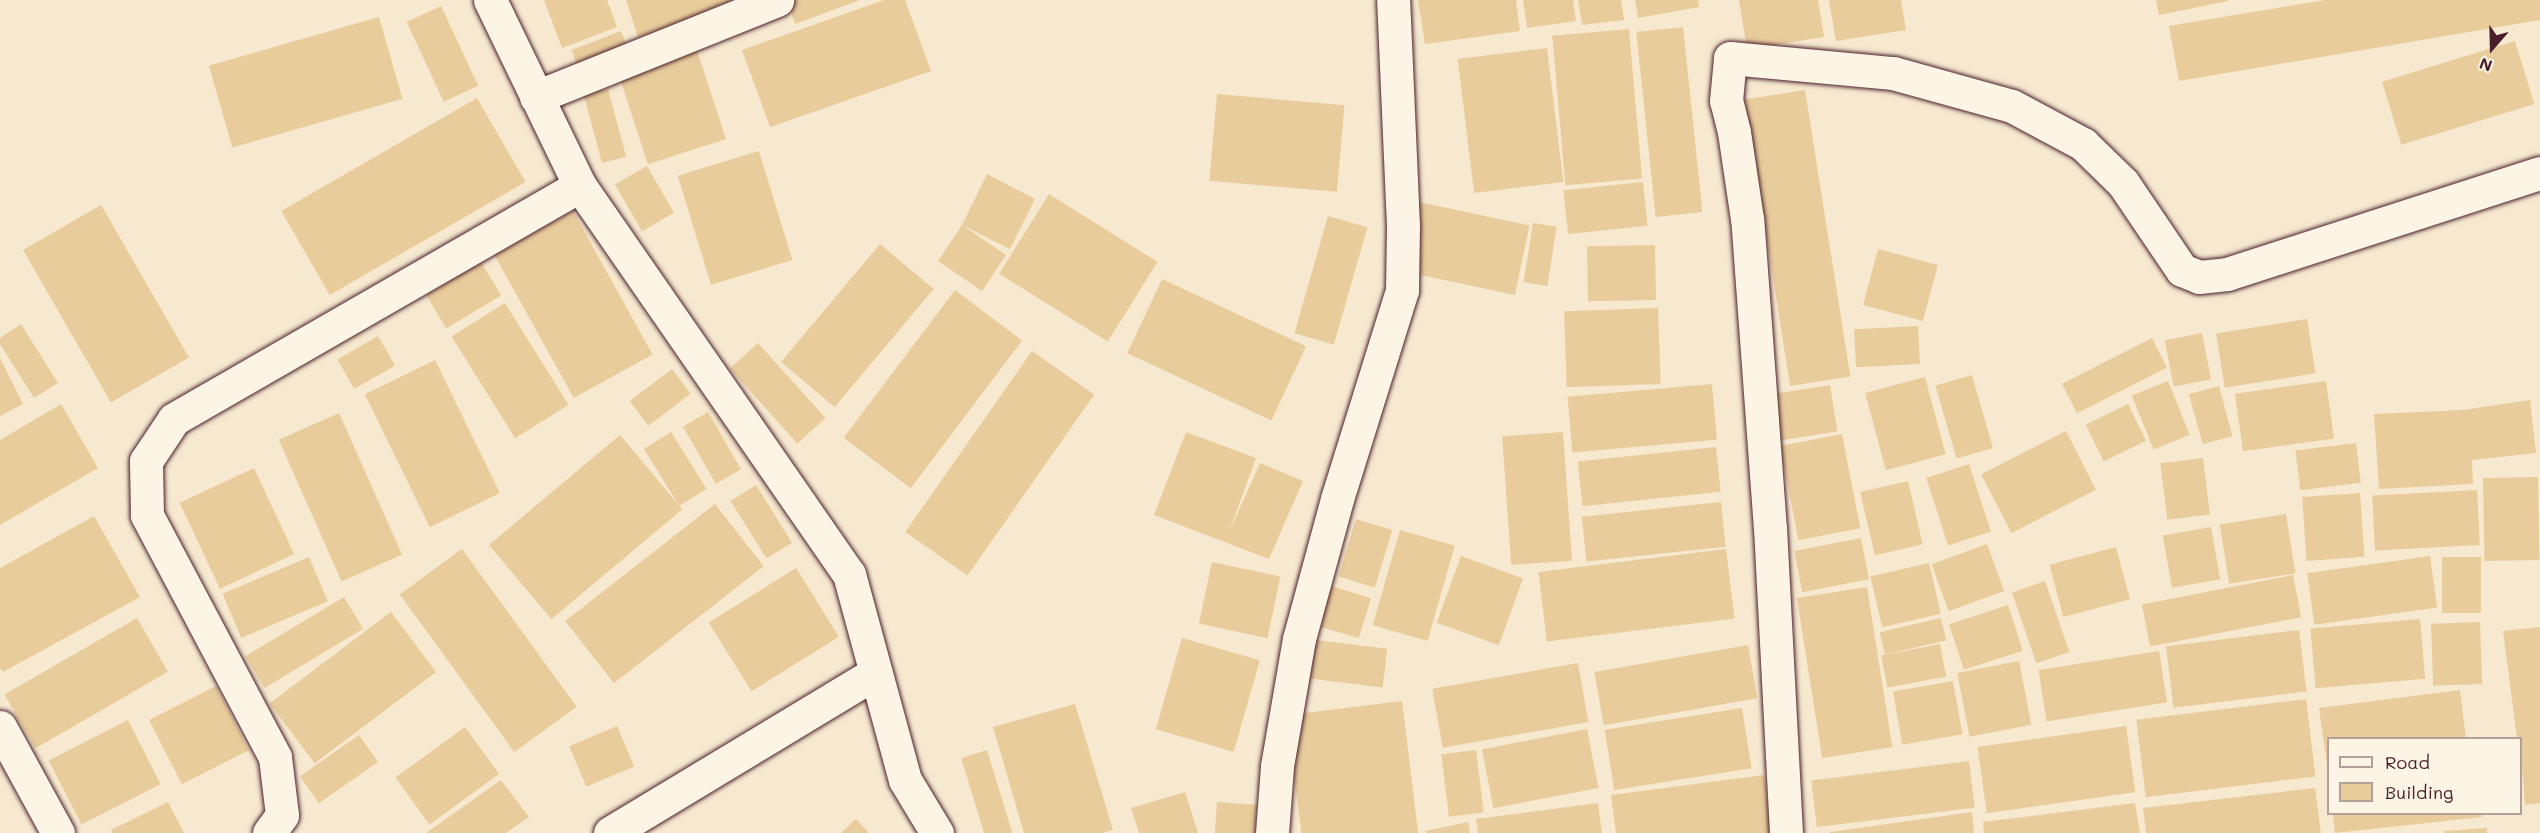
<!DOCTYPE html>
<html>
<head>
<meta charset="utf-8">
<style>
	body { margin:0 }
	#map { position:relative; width:2540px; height:833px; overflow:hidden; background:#f6e9cf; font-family:Mali,sans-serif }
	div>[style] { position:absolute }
	.building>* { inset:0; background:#e9cc9c; transform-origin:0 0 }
	.roads { filter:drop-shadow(0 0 2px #4a1f2b) drop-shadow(0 0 2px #4a1f2b) }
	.minor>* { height:33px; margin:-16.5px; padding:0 16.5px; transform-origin:16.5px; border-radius:16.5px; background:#fcf5e5 }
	span { translate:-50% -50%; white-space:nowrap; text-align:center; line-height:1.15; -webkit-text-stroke:4.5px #fcf5e5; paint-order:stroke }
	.legend { position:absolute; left:2327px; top:737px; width:195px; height:78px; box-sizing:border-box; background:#fcf5e5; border:2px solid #b59f9b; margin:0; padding:8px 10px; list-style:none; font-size:18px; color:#4a1f2b }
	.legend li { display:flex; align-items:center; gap:12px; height:30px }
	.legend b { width:30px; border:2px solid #b59f9b }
	.north { position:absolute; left:2462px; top:18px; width:60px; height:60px; -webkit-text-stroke:4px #fcf5e5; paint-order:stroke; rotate:200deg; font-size:16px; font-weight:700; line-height:24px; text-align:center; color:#4a1f2b }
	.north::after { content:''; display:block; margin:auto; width:21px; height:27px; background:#4a1f2b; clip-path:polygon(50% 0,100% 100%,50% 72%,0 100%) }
</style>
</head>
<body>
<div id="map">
	<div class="building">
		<i style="clip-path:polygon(544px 0,607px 0,617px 27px,562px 48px)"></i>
		<i style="clip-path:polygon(626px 0,755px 0,755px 1px,638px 37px)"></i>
		<i style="clip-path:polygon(787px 0,860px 0,795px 24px)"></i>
		<i style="clip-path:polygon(884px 0,905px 0,931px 71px,770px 127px,742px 50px)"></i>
		<i style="clip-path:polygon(1418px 0,1516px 0,1520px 31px,1425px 44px)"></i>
		<i style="clip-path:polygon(1523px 0,1573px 0,1576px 21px,1527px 28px)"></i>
		<i style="clip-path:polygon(1578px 0,1621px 0,1624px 20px,1582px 25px)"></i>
		<i style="clip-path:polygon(1635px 0,1698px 0,1699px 7px,1638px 18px)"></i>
		<i style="clip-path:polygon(1739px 0,1818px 0,1824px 37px,1747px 49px)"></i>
		<i style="clip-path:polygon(1829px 0,1901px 0,1906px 30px,1836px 41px)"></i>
		<i style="clip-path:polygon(2156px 0,2228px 0,2228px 1px,2159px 15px)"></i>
		<i style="clip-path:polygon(2325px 0,2540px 0,2540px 20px,2179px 81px,2169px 26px)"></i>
		<i style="left:441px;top:6px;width:88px;height:38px;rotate:65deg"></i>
		<i style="left:379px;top:17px;width:85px;height:177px;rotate:74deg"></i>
		<i style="left:1683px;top:27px;width:186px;height:47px;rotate:84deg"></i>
		<i style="left:1629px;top:29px;width:150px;height:77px;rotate:85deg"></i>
		<i style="left:621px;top:31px;width:28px;height:53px;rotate:69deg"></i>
		<i style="left:694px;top:41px;width:103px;height:82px;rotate:72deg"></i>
		<i style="left:2515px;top:41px;width:66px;height:139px;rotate:73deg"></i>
		<i style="left:1547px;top:48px;width:135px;height:90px;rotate:83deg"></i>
		<i style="left:608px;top:89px;width:70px;height:25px;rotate:75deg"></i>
		<i style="left:1805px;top:90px;width:290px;height:61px;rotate:81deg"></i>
		<i style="left:1217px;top:94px;width:128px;height:87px;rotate:5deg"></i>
		<i style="left:477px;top:98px;width:97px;height:226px;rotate:60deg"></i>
		<i style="left:759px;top:151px;width:114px;height:85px;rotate:73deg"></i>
		<i style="left:647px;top:166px;width:54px;height:37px;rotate:60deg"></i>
		<i style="clip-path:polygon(987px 174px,1035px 199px,1010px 249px,962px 225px,1006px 255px,982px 291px,938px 261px,962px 225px)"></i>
		<i style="left:1643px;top:182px;width:44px;height:80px;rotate:84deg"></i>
		<i style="left:1049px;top:194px;width:128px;height:94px;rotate:32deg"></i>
		<i style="left:1419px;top:202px;width:113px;height:71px;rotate:12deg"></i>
		<i style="left:101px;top:205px;width:176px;height:90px;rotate:60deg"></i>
		<i style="left:573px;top:211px;width:164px;height:90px;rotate:61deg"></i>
		<i style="left:1328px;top:216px;width:41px;height:122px;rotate:16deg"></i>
		<i style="left:1533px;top:223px;width:24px;height:60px;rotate:9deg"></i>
		<i style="left:880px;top:244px;width:70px;height:154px;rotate:40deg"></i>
		<i style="left:1655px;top:245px;width:55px;height:68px;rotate:89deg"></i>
		<i style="left:1878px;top:249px;width:62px;height:58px;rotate:15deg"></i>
		<i style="left:481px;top:262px;width:39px;height:64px;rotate:59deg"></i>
		<i style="left:1162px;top:279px;width:159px;height:82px;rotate:25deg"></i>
		<i style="left:955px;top:290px;width:84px;height:185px;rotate:37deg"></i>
		<i style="left:505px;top:303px;width:120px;height:63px;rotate:58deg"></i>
		<i style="left:1658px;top:308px;width:76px;height:94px;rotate:88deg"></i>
		<i style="left:2307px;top:319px;width:55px;height:92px;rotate:81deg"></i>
		<i style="clip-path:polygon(21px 324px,58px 383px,34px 398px,0 344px,0 338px)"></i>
		<i style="left:1918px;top:326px;width:38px;height:64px;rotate:87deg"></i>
		<i style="left:2202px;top:333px;width:47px;height:38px;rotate:79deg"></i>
		<i style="left:378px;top:336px;width:34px;height:47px;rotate:60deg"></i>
		<i style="left:2152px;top:338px;width:33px;height:101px;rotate:63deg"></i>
		<i style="left:758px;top:343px;width:101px;height:38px;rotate:48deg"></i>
		<i style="left:1032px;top:351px;width:76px;height:221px;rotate:35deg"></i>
		<i style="clip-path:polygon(0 358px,23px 404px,0 416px)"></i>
		<i style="left:435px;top:360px;width:148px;height:78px;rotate:64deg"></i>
		<i style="left:672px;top:369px;width:31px;height:53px;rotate:53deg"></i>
		<i style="left:1972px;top:375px;width:76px;height:38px;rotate:74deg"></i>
		<i style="left:1925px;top:377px;width:80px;height:62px;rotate:75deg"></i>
		<i style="left:2168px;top:381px;width:58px;height:39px;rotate:68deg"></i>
		<i style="left:2326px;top:381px;width:58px;height:92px;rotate:82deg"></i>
		<i style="left:1712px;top:384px;width:56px;height:145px;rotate:85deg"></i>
		<i style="left:1830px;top:385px;width:47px;height:58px;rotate:81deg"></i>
		<i style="left:2219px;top:386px;width:52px;height:31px;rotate:75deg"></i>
		<i style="clip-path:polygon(2530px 400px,2536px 453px,2472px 460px,2473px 484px,2379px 489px,2374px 414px,2463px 410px)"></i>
		<i style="clip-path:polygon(61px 404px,98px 468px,0 525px,0 440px)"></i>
		<i style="left:2128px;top:404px;width:41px;height:47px;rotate:64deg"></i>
		<i style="left:708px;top:412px;width:66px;height:29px;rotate:60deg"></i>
		<i style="left:339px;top:413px;width:155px;height:66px;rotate:66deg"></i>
		<i style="left:2066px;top:431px;width:66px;height:95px;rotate:63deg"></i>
		<i style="left:671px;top:432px;width:67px;height:32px;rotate:58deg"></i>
		<i style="clip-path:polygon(1186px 432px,1256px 458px,1229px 532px,1260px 463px,1303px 481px,1269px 559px,1154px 515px)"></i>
		<i style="left:1563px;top:432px;width:129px;height:61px;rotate:86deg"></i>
		<i style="left:1842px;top:434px;width:96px;height:63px;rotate:79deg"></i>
		<i style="left:620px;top:435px;width:97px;height:171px;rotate:50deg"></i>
		<i style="left:2356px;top:443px;width:40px;height:61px;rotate:83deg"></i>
		<i style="left:1716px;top:447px;width:45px;height:139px;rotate:84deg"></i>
		<i style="left:2203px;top:458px;width:57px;height:43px;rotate:83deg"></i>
		<i style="left:1969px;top:464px;width:71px;height:45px;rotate:72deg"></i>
		<i style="left:254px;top:468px;width:95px;height:82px;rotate:65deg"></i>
		<i style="left:2538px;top:477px;width:83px;height:55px;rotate:89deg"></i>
		<i style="left:1908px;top:481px;width:65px;height:49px;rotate:77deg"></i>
		<i style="left:756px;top:485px;width:68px;height:30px;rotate:58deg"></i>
		<i style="left:2477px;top:490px;width:55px;height:105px;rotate:87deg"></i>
		<i style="left:2360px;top:493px;width:64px;height:58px;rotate:86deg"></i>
		<i style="left:1721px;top:502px;width:45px;height:140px;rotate:84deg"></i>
		<i style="left:715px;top:504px;width:79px;height:190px;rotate:52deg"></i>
		<i style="left:2286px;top:514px;width:60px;height:67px;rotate:81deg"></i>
		<i style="clip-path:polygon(94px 516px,140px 597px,3px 672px,0 668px,0 568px)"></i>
		<i style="left:1356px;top:519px;width:38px;height:60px;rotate:17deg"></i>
		<i style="left:2211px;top:527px;width:53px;height:49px;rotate:80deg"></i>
		<i style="left:1400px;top:530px;width:57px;height:99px;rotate:16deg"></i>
		<i style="left:1861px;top:538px;width:42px;height:68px;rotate:79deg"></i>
		<i style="left:1987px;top:544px;width:50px;height:59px;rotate:70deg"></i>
		<i style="left:2116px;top:547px;width:54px;height:69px;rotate:75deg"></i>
		<i style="left:462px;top:549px;width:195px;height:77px;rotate:54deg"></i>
		<i style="left:1726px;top:549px;width:70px;height:189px;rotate:83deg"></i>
		<i style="left:1461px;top:556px;width:66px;height:71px;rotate:20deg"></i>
		<i style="left:2430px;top:556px;width:52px;height:124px;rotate:82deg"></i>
		<i style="left:309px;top:557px;width:48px;height:94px;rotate:67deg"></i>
		<i style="left:2442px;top:557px;width:39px;height:56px"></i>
		<i style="left:1212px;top:562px;width:70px;height:63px;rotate:12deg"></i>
		<i style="left:1929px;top:563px;width:52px;height:60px;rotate:77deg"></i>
		<i style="left:796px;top:568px;width:81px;height:103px;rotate:58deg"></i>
		<i style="left:2293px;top:575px;width:43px;height:154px;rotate:79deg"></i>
		<i style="left:2045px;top:581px;width:75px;height:35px;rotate:71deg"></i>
		<i style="left:1328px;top:585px;width:45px;height:42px;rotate:17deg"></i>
		<i style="left:1867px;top:587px;width:162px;height:71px;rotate:81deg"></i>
		<i style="left:344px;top:597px;width:37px;height:115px;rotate:59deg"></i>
		<i style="left:2008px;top:605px;width:48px;height:62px;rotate:72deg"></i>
		<i style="left:391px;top:612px;width:75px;height:152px;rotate:53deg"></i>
		<i style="left:137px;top:618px;width:62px;height:153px;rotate:60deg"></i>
		<i style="left:1941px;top:618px;width:23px;height:63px;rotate:77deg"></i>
		<i style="left:2420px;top:619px;width:60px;height:110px;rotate:85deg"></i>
		<i style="left:2480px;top:622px;width:62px;height:49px;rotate:88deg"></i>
		<i style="clip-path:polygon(2540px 627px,2540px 803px,2525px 805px,2520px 738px,2517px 738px,2503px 631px)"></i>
		<i style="left:2299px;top:630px;width:62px;height:134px;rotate:83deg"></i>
		<i style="left:1182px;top:638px;width:81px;height:95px;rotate:16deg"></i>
		<i style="left:1308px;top:639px;width:80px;height:39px;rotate:7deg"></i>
		<i style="left:1940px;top:644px;width:33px;height:60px;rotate:79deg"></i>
		<i style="left:1748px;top:645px;width:54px;height:156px;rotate:80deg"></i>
		<i style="left:2159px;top:651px;width:52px;height:122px;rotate:81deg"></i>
		<i style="left:2019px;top:661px;width:65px;height:63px;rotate:79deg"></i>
		<i style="left:1578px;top:663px;width:60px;height:148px;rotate:80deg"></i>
		<i style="left:1953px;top:681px;width:54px;height:61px;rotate:80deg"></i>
		<i style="left:216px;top:686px;width:72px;height:75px;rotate:63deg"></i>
		<i style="clip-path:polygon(2460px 690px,2466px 738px,2328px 738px,2327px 765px,2319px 708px)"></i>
		<i style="left:2306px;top:699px;width:78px;height:171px;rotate:83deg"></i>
		<i style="left:1402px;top:701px;width:133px;height:116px;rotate:83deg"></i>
		<i style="clip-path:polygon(1075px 704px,1113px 830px,1102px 833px,1024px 833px,993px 727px)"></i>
		<i style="left:1742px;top:708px;width:61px;height:139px;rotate:81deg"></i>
		<i style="left:128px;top:720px;width:72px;height:89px;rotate:63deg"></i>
		<i style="left:617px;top:726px;width:44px;height:52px;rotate:67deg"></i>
		<i style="left:2126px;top:726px;width:67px;height:150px;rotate:82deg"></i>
		<i style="left:465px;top:727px;width:58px;height:86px;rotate:54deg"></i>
		<i style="left:1587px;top:729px;width:60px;height:107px;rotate:79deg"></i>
		<i style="left:359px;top:735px;width:33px;height:72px;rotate:55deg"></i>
		<i style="left:987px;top:750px;width:87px;height:27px;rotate:73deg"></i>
		<i style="left:1476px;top:750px;width:63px;height:35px;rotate:83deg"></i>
		<i style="left:1969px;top:761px;width:47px;height:159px;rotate:83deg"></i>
		<i style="clip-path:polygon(1764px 775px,1772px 833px,1616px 833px,1611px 795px)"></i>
		<i style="clip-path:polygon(501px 780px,529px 817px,506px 833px,426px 833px)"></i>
		<i style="clip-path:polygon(2315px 788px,2321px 833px,2146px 833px,2143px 808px)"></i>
		<i style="clip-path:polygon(1185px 792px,1198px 833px,1139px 833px,1131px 808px)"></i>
		<i style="clip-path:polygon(168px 802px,184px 833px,113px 833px,111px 830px)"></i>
		<i style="left:1217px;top:802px;width:40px;height:31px;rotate:4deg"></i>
		<i style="clip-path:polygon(1598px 803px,1602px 833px,1478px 833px,1476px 819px)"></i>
		<i style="clip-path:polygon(2135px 803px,2140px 833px,1984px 833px,1983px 822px)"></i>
		<i style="clip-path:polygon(1972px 812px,1974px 833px,1830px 833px,1830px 832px)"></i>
		<i style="clip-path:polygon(2333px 814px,2481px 814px,2482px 817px,2335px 833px)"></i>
		<i style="clip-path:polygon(856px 819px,869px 833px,841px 833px)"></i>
		<i style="clip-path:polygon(1468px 822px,1470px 833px,1426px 833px,1425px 831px)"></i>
		<i style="clip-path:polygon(2487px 828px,2487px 833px,2444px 833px,2444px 831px)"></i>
	</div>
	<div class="roads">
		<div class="minor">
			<i style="left:490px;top:0;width:207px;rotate:64.2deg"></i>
			<i style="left:580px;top:186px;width:472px;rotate:55.3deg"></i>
			<i style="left:849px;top:574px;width:213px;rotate:74.8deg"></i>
			<i style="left:905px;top:780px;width:62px;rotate:58.9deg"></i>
			<i style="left:536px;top:97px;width:260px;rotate:-21.9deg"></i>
			<i style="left:0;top:727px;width:121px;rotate:61.3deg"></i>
			<i style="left:269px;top:833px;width:22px;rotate:-54deg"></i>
			<i style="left:282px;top:815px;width:58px;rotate:-96.9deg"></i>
			<i style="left:275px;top:757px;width:274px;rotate:-117.9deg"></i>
			<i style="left:147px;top:515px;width:54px;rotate:-91.1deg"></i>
			<i style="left:146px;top:461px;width:50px;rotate:-56.3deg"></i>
			<i style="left:174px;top:419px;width:468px;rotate:-29.9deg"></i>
			<i style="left:610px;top:833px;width:308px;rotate:-31.1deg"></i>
			<i style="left:1272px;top:833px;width:67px;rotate:-85.7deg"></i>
			<i style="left:1277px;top:766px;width:129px;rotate:-80.2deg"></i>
			<i style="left:1299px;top:639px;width:145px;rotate:-74.8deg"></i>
			<i style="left:1337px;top:499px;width:219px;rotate:-72.7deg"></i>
			<i style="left:1402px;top:290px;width:64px;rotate:-89.1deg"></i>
			<i style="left:1403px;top:226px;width:226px;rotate:-92.5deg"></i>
			<i style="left:1786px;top:833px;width:304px;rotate:-93deg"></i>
			<i style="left:1770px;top:529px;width:311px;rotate:-94.2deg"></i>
			<i style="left:1747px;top:219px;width:88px;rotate:-98.5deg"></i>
			<i style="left:1734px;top:132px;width:32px;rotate:-104deg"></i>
			<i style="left:1726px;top:101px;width:43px;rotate:-84.7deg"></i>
			<i style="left:1730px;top:58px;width:164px;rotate:5.3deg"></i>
			<i style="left:1893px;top:73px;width:123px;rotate:15.5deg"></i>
			<i style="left:2012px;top:106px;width:81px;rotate:28.2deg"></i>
			<i style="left:2083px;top:144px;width:56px;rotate:44.3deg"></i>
			<i style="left:2123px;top:183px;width:105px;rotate:55.9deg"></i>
			<i style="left:2182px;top:270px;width:18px;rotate:22deg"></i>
			<i style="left:2199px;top:277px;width:28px;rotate:-6deg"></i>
			<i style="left:2227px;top:274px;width:329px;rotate:-17.9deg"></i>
		</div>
	</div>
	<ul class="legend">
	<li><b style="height:8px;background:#fcf5e5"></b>Road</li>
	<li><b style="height:16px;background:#e9cc9c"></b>Building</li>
	</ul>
	<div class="north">N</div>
</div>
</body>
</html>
